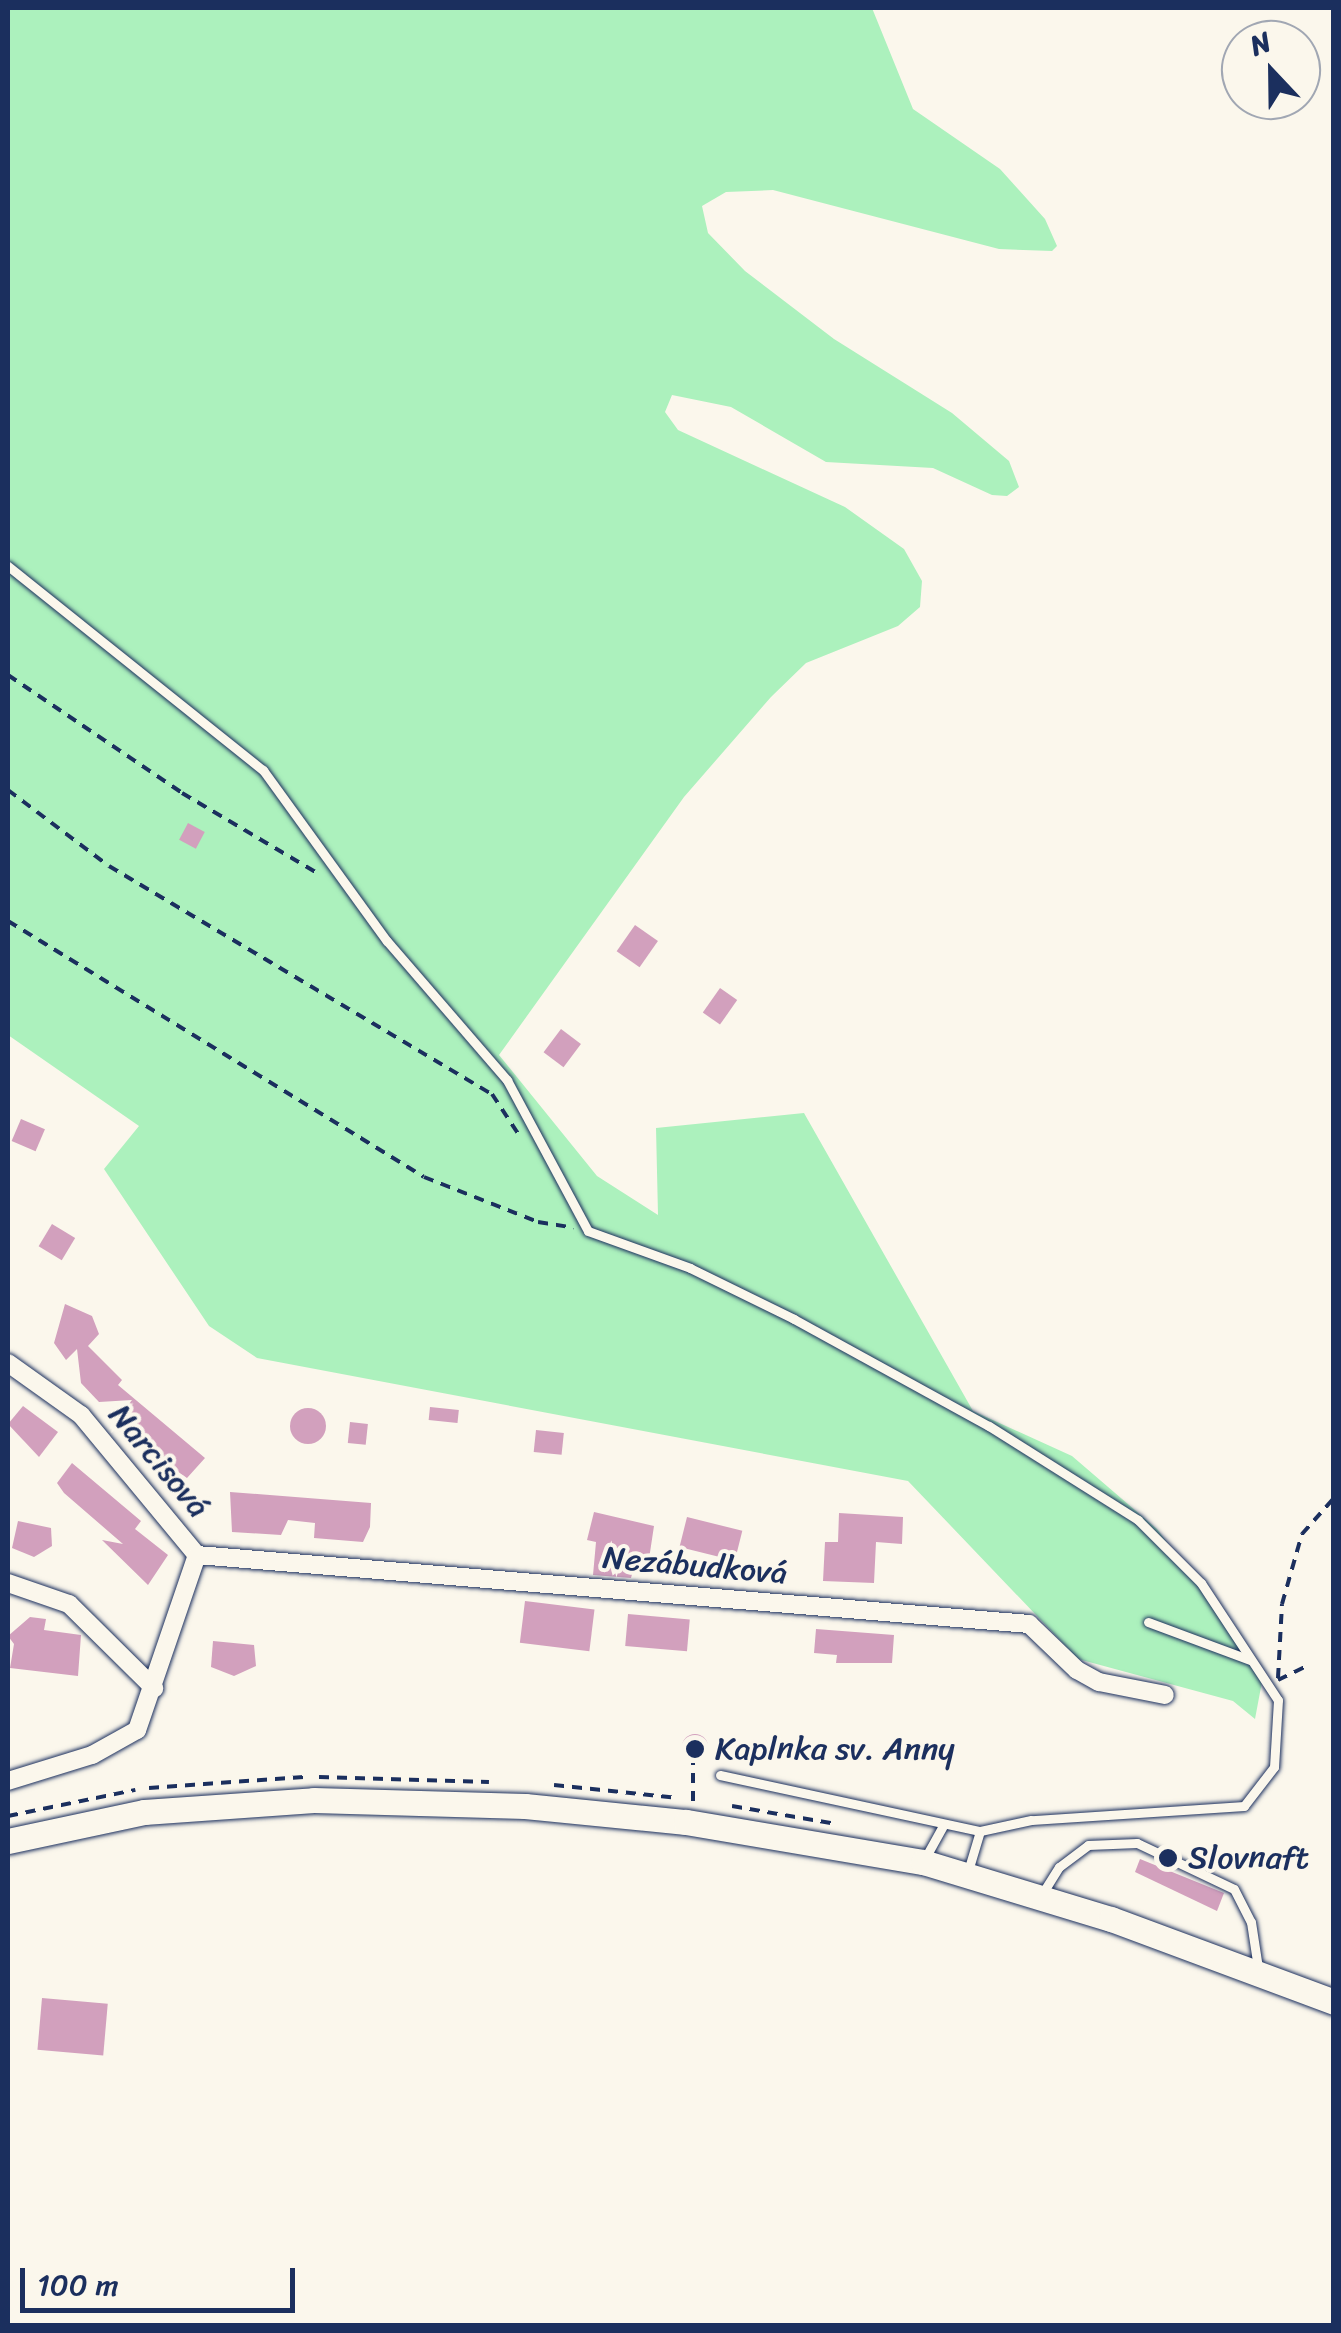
<!DOCTYPE html>
<html>
<head>
<meta charset="utf-8">
<style>
	body { margin:0 }
	#map { position:relative; width:1341px; height:2333px; overflow:hidden; background:#fbf7ec; font-family:Sriracha,sans-serif }
	div>[style] { position:absolute }
	.green>* { inset:0; background:#acf1bd }
	.building>* { inset:0; background:#d2a0bd; transform-origin:0 0 }
	.round { border-radius:50% }
	.path>* { height:4px; margin-top:-2px; transform-origin:0; background:repeating-linear-gradient(90deg,#1b2f5e 0 10px,transparent 0 18px) }
	.roads { filter:drop-shadow(0 0 2px #1b2f5e) drop-shadow(0 0 2px #1b2f5e) }
	.service>* { height:9px; margin:-4.5px; padding:0 4.5px; transform-origin:4.5px; border-radius:4.5px; background:#fbf7ec }
	.minor>* { height:18px; margin:-9px; padding:0 9px; transform-origin:9px; border-radius:9px; background:#fbf7ec }
	.secondary>* { height:25px; margin:-12.5px; padding:0 12.5px; transform-origin:12.5px; border-radius:12.5px; background:#fbf7ec }
	.dots>* { width:28px; height:28px; translate:-50% -50%; box-sizing:border-box; border:5px solid #fbf7ec; border-radius:50% }
	span { translate:-50% -50%; white-space:nowrap; text-align:center; line-height:1.15; -webkit-text-stroke:8px #fbf7ec; paint-order:stroke }
	.street-label { font-size:32px; color:#1b2f5e }
	.poi-label { font-size:32px; color:#1b2f5e }
	.left { translate:0 -50%; text-align:left }
	.frame { position:absolute; inset:0; border:10px solid #1b2f5e; pointer-events:none }
	.north { position:absolute; left:1221px; top:20px; width:100px; height:100px; box-sizing:border-box; background:#fbf7ec; border:2px solid #a1a7b3; border-radius:50%; rotate:338deg; font-size:28px; font-weight:700; line-height:40px; text-align:center; color:#1b2f5e }
	.north::after { content:''; display:block; margin:auto; width:35px; height:45px; background:#1b2f5e; clip-path:polygon(50% 0,100% 100%,50% 72%,0 100%) }
	.scale { position:absolute; left:20px; top:2268px; width:275px; height:45px; box-sizing:border-box; border:5px solid #1b2f5e; border-top:0; padding-left:12px; font-size:30px; line-height:35px; white-space:nowrap; color:#1b2f5e; -webkit-text-stroke:8px #fbf7ec; paint-order:stroke }
</style>
</head>
<body>
<div id="map">
	<div class="green">
		<i style="clip-path:polygon(8px 8px,872px 8px,913px 109px,1000px 169px,1045px 219px,1057px 246px,1052px 251px,999px 249px,773px 190px,726px 192px,702px 206px,708px 233px,745px 271px,834px 339px,952px 413px,1009px 461px,1019px 487px,1007px 496px,992px 495px,933px 468px,826px 462px,731px 407px,672px 395px,665px 412px,678px 430px,845px 507px,904px 549px,922px 581px,920px 607px,898px 626px,806px 663px,771px 697px,684px 797px,499px 1055px,597px 1176px,658px 1215px,656px 1128px,804px 1113px,973px 1411px,1072px 1456px,1157px 1529px,1264px 1671px,1255px 1719px,1233px 1701px,1078px 1659px,908px 1481px,257px 1358px,209px 1326px,104px 1169px,139px 1126px,8px 1035px)"></i>
	</div>
	<div class="building">
		<i style="left:188px;top:823px;width:19px;height:19px;rotate:28deg"></i>
		<i style="left:635px;top:925px;width:28px;height:32px;rotate:35deg"></i>
		<i style="left:720px;top:988px;width:21px;height:30px;rotate:35deg"></i>
		<i style="left:561px;top:1029px;width:25px;height:29px;rotate:37deg"></i>
		<i style="left:21px;top:1119px;width:26px;height:24px;rotate:23deg"></i>
		<i style="left:52px;top:1224px;width:27px;height:26px;rotate:31deg"></i>
		<i style="clip-path:polygon(65px 1304px,92px 1316px,99px 1334px,88px 1346px,122px 1380px,118px 1385px,205px 1458px,187px 1478px,120px 1432px,115px 1422px,132px 1400px,99px 1402px,81px 1383px,77px 1349px,66px 1360px,54px 1343px)"></i>
		<i style="clip-path:polygon(23px 1406px,58px 1432px,39px 1457px,8px 1424px)"></i>
		<i style="left:430px;top:1407px;width:29px;height:13px;rotate:6deg"></i>
		<i class="round" style="left:290px;top:1408px;width:36px;height:36px"></i>
		<i style="left:350px;top:1422px;width:18px;height:21px;rotate:6deg"></i>
		<i style="left:536px;top:1430px;width:28px;height:22px;rotate:6deg"></i>
		<i style="clip-path:polygon(72px 1463px,141px 1521px,135px 1529px,168px 1555px,148px 1585px,102px 1540px,123px 1544px,64px 1493px,57px 1483px)"></i>
		<i style="clip-path:polygon(230px 1492px,371px 1503px,370px 1527px,363px 1542px,314px 1538px,315px 1523px,288px 1520px,281px 1535px,232px 1532px)"></i>
		<i style="clip-path:polygon(594px 1512px,654px 1526px,649px 1559px,637px 1556px,631px 1578px,593px 1575px,596px 1542px,587px 1540px)"></i>
		<i style="clip-path:polygon(839px 1513px,903px 1517px,902px 1544px,876px 1542px,874px 1583px,823px 1581px,825px 1542px,838px 1542px)"></i>
		<i style="left:687px;top:1517px;width:57px;height:31px;rotate:14deg"></i>
		<i style="clip-path:polygon(18px 1521px,51px 1528px,52px 1546px,34px 1557px,12px 1548px)"></i>
		<i style="left:525px;top:1601px;width:70px;height:42px;rotate:7deg"></i>
		<i style="left:628px;top:1614px;width:62px;height:32px;rotate:5deg"></i>
		<i style="clip-path:polygon(30px 1617px,46px 1619px,44px 1630px,81px 1635px,78px 1676px,10px 1668px,14px 1644px,8px 1636px)"></i>
		<i style="clip-path:polygon(816px 1629px,894px 1635px,892px 1663px,836px 1663px,837px 1655px,814px 1653px)"></i>
		<i style="clip-path:polygon(213px 1641px,254px 1645px,256px 1666px,234px 1676px,211px 1667px)"></i>
		<i class="round" style="left:682px;top:1734px;width:26px;height:26px"></i>
		<i style="clip-path:polygon(1140px 1859px,1224px 1893px,1217px 1911px,1135px 1872px)"></i>
		<i style="left:42px;top:1998px;width:66px;height:52px;rotate:5deg"></i>
	</div>
	<div class="path">
		<i style="left:8px;top:675px;width:210px;rotate:34.1deg"></i>
		<i style="left:182px;top:793px;width:159px;rotate:30.6deg"></i>
		<i style="left:8px;top:790px;width:126px;rotate:37deg"></i>
		<i style="left:109px;top:866px;width:446px;rotate:30.8deg"></i>
		<i style="left:492px;top:1094px;width:53px;rotate:56.6deg"></i>
		<i style="left:8px;top:921px;width:488px;rotate:31.6deg"></i>
		<i style="left:424px;top:1177px;width:123px;rotate:21.5deg"></i>
		<i style="left:538px;top:1222px;width:36px;rotate:9deg"></i>
		<i style="left:1278px;top:1678px;width:74px;rotate:-86.9deg"></i>
		<i style="left:1282px;top:1604px;width:73px;rotate:-74.1deg"></i>
		<i style="left:1302px;top:1534px;width:48px;rotate:-48.4deg"></i>
		<i style="left:1278px;top:1680px;width:32px;rotate:-26deg"></i>
		<i style="left:319px;top:1777px;width:170px;rotate:1.7deg"></i>
		<i style="left:554px;top:1785px;width:125px;rotate:6deg"></i>
		<i style="left:149px;top:1788px;width:155px;rotate:-4.1deg"></i>
		<i style="left:693px;top:1801px;width:38px;rotate:-90deg"></i>
		<i style="left:732px;top:1806px;width:106px;rotate:9.8deg"></i>
		<i style="left:8px;top:1816px;width:130px;rotate:-11.6deg"></i>
	</div>
	<div class="roads">
		<div class="service">
			<i style="left:8px;top:566px;width:327px;rotate:38.7deg"></i>
			<i style="left:263px;top:770px;width:211px;rotate:54.1deg"></i>
			<i style="left:387px;top:941px;width:184px;rotate:49.2deg"></i>
			<i style="left:507px;top:1080px;width:171px;rotate:61.8deg"></i>
			<i style="left:588px;top:1231px;width:109px;rotate:19.9deg"></i>
			<i style="left:690px;top:1268px;width:116px;rotate:26.1deg"></i>
			<i style="left:794px;top:1319px;width:222px;rotate:28.8deg"></i>
			<i style="left:989px;top:1426px;width:176px;rotate:32.2deg"></i>
			<i style="left:1138px;top:1520px;width:89px;rotate:45deg"></i>
			<i style="left:1201px;top:1583px;width:140px;rotate:56.7deg"></i>
			<i style="left:1278px;top:1700px;width:67px;rotate:93.4deg"></i>
			<i style="left:1274px;top:1767px;width:49px;rotate:127.6deg"></i>
			<i style="left:1244px;top:1806px;width:213px;rotate:176.2deg"></i>
			<i style="left:1031px;top:1820px;width:52px;rotate:167.8deg"></i>
			<i style="left:980px;top:1831px;width:42px;rotate:106.7deg"></i>
			<i style="left:1148px;top:1622px;width:109px;rotate:20.4deg"></i>
			<i style="left:720px;top:1775px;width:266px;rotate:12.2deg"></i>
			<i style="left:924px;top:1860px;width:38px;rotate:-61deg"></i>
			<i style="left:1042px;top:1894px;width:32px;rotate:-58deg"></i>
			<i style="left:1059px;top:1867px;width:36px;rotate:-37deg"></i>
			<i style="left:1088px;top:1845px;width:49px;rotate:-2.3deg"></i>
			<i style="left:1137px;top:1843px;width:107px;rotate:25.4deg"></i>
			<i style="left:1234px;top:1889px;width:37px;rotate:63deg"></i>
			<i style="left:1251px;top:1922px;width:47px;rotate:81.3deg"></i>
		</div>
		<div class="minor">
			<i style="left:8px;top:1363px;width:90px;rotate:35.5deg"></i>
			<i style="left:81px;top:1415px;width:182px;rotate:50.4deg"></i>
			<i style="left:197px;top:1555px;width:185px;rotate:108.9deg"></i>
			<i style="left:137px;top:1730px;width:51px;rotate:150.9deg"></i>
			<i style="left:92px;top:1755px;width:88px;rotate:162.8deg"></i>
			<i style="left:197px;top:1555px;width:835px;rotate:4.74deg"></i>
			<i style="left:1029px;top:1624px;width:66px;rotate:43.8deg"></i>
			<i style="left:1077px;top:1670px;width:25px;rotate:29deg"></i>
			<i style="left:1099px;top:1682px;width:67px;rotate:11.1deg"></i>
			<i style="left:8px;top:1583px;width:65px;rotate:19deg"></i>
			<i style="left:69px;top:1604px;width:120px;rotate:44.7deg"></i>
		</div>
		<div class="secondary">
			<i style="left:8px;top:1841px;width:139px;rotate:-12deg"></i>
			<i style="left:144px;top:1812px;width:170px;rotate:-4deg"></i>
			<i style="left:314px;top:1800px;width:211px;rotate:1.6deg"></i>
			<i style="left:525px;top:1806px;width:162px;rotate:5.7deg"></i>
			<i style="left:686px;top:1822px;width:240px;rotate:9.6deg"></i>
			<i style="left:923px;top:1862px;width:196px;rotate:16.9deg"></i>
			<i style="left:1111px;top:1919px;width:238px;rotate:20.4deg"></i>
		</div>
	</div>
	<div class="dots">
		<i style="left:695px;top:1749px;background:#1b2f5e"></i>
		<i style="left:1168px;top:1858px;background:#1b2f5e"></i>
	</div>
	<div class="street-label">
		<span style="left:159px;top:1461px;rotate:50deg">Narcisová</span>
		<span style="left:695px;top:1566px;rotate:5deg">Nezábudková</span>
	</div>
	<div class="poi-label">
		<span class="left" style="left:715px;top:1749px">Kaplnka sv. Anny</span>
		<span class="left" style="left:1188px;top:1858px">Slovnaft</span>
	</div>
	<div class="frame"></div>
	<div class="north">N</div>
	<div class="scale">100 m</div>
</div>
</body>
</html>
